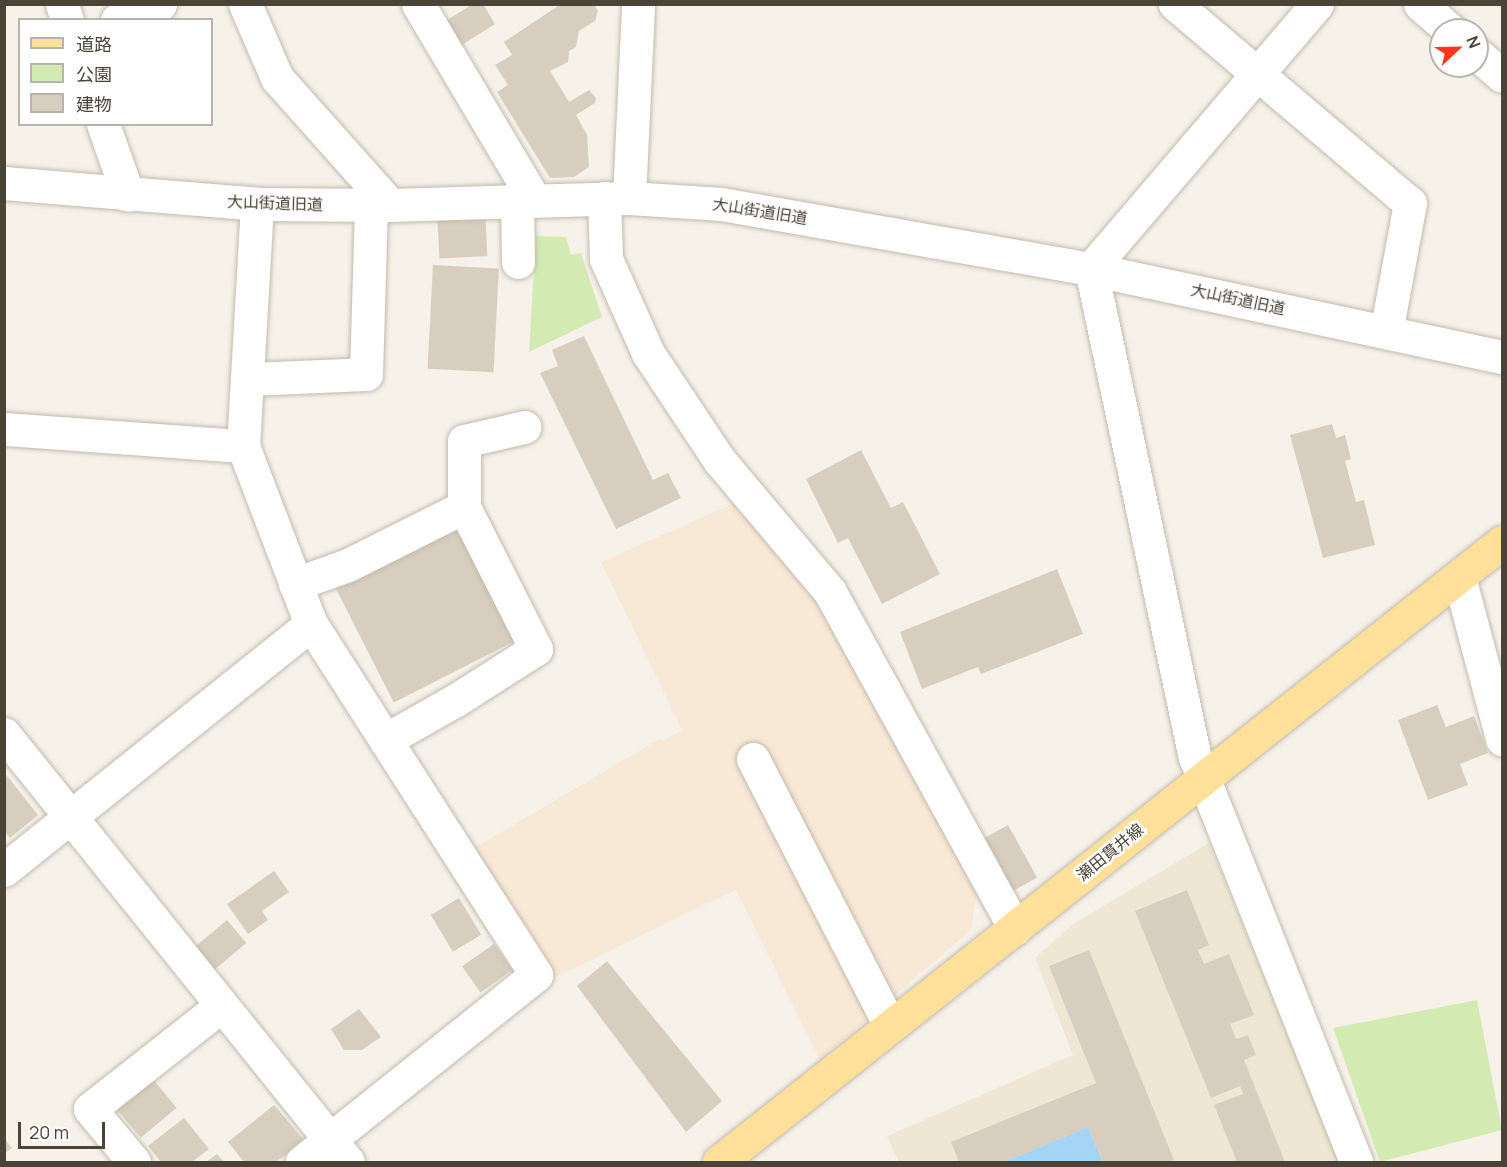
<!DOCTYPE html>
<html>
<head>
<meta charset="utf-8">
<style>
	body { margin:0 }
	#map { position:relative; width:1507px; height:1167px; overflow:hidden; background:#f6f2ea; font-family:Manrope,"Noto Sans JP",sans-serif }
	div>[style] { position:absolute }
	.commercial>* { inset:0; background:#f8e8d6 }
	.education>* { inset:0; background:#efe7d4 }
	.green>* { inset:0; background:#d3ebb2 }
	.water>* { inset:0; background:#a5d5f4 }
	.building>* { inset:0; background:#d8cebf; transform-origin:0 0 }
	.roads { filter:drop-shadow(0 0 2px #c2baac) drop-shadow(0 0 2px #c2baac) }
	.minor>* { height:33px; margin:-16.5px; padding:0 16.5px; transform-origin:16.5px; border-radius:16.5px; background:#fff }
	.major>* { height:33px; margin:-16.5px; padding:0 16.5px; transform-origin:16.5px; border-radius:16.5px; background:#ffe09a }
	span { translate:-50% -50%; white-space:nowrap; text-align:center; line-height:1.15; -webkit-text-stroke:5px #fff; paint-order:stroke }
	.street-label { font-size:16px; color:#4a4338 }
	.frame { position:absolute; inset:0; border:6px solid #4a4338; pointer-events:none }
	.legend { position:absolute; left:18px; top:18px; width:195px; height:108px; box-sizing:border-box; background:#fff; border:2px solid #b7b4af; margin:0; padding:8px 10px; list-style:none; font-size:18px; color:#4a4338 }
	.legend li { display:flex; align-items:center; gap:12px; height:30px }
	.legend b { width:30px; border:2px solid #b7b4af }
	.north { position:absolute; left:1429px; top:18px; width:60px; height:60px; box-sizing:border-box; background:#fff; border:2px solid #b7b4af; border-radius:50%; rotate:68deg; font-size:16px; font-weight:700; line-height:24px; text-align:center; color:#4a4338 }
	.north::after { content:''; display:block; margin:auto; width:21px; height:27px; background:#ff3618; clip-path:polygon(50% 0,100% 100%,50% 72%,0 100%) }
	.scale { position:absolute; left:18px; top:1122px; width:87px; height:27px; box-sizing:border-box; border:3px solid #4a4338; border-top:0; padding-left:8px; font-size:18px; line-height:21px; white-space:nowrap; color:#4a4338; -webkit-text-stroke:4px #fff; paint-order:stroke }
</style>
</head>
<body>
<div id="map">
	<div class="commercial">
		<i style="clip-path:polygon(737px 502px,811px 590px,977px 891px,971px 930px,820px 1060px,736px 890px,555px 977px,471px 850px,661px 738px,663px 741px,682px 730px,601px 562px)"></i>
	</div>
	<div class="education">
		<i style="clip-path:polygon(1209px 843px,1340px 1162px,899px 1162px,887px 1136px,1073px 1055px,1035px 958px,1073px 924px)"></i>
	</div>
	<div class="green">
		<i style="clip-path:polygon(536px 236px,566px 237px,571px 255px,581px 253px,602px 317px,529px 352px)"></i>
		<i style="clip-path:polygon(1477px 1000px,1502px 1130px,1380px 1162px,1333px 1028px)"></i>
	</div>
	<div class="water">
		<i style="clip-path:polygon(1088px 1127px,1103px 1162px,1003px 1162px)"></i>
	</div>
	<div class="building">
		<i style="clip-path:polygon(473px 4px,483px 4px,495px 24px,457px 48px,442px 23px)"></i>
		<i style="clip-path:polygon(561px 4px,594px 4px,598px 11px,595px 21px,579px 31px,576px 47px,569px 51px,568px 62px,550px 71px,569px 102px,589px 90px,596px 98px,595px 103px,576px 115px,587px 135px,589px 167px,574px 177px,550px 178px,497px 92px,508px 85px,495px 65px,512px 55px,504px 42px)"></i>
		<i style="left:485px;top:211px;width:45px;height:48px;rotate:87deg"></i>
		<i style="left:433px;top:265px;width:66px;height:104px;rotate:3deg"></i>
		<i style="clip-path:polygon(584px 336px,653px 480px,668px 473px,681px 498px,616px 529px,540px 373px,558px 366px,552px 350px)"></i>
		<i style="clip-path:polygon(1332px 424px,1336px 438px,1345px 435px,1351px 459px,1345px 461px,1356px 502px,1364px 500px,1375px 545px,1323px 558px,1290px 435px)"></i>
		<i style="clip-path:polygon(861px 450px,891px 508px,903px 502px,940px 574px,882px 604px,848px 538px,838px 543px,806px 479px)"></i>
		<i style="left:456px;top:525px;width:130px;height:136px;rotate:63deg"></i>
		<i style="clip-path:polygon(1057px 569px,1083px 634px,981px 674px,978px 667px,922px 689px,900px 632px)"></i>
		<i style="clip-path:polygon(1437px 705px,1446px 727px,1474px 716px,1488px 753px,1460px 764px,1468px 785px,1428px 800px,1398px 720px)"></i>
		<i style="clip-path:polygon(4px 772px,38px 815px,10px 838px,4px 831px)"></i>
		<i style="left:1008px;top:825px;width:60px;height:32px;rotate:61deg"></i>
		<i style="clip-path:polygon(274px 871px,289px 892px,262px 911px,268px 920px,248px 934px,227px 904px)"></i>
		<i style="clip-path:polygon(1187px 890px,1209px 945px,1198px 950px,1204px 964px,1229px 954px,1254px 1015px,1230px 1024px,1236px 1039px,1248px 1035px,1256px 1055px,1244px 1060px,1285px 1162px,1237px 1162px,1214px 1105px,1243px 1094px,1240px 1086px,1211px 1098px,1135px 911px)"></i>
		<i style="left:459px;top:898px;width:43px;height:33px;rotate:59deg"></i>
		<i style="left:227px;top:920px;width:30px;height:42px;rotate:50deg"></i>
		<i style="left:494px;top:944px;width:32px;height:39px;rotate:55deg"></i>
		<i style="clip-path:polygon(1089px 950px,1174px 1160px,1167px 1162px,1103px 1162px,1088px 1127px,1003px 1162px,959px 1162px,951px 1142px,1096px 1083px,1049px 966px)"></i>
		<i style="clip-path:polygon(607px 961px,722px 1101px,686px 1132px,577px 986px)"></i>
		<i style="clip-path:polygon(359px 1009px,381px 1037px,362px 1050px,344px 1050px,331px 1029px)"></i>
		<i style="left:151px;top:1077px;width:40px;height:47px;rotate:50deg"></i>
		<i style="clip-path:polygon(274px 1105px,304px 1140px,276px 1162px,244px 1162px,228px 1142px)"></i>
		<i style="clip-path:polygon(184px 1118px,209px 1149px,192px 1162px,161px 1162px,148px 1146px)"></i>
		<i style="clip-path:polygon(4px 1138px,12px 1148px,4px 1154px)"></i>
		<i style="clip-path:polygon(217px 1154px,224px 1162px,206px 1162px)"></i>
	</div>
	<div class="roads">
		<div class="minor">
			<i style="left:62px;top:4px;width:17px;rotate:73deg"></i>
			<i style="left:245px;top:4px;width:81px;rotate:66.6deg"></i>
			<i style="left:277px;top:78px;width:170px;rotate:48.3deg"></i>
			<i style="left:418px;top:4px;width:229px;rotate:59.3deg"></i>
			<i style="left:1175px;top:4px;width:308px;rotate:40.3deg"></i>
			<i style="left:1410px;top:203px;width:131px;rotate:100.5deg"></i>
			<i style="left:1317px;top:4px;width:348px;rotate:130.5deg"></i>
			<i style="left:1091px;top:269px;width:499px;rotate:78deg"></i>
			<i style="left:1195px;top:757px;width:436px;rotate:68.3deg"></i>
			<i style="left:1420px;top:4px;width:40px;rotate:41deg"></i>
			<i style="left:117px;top:20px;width:46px;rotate:-20.4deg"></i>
			<i style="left:1477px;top:54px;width:33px;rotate:41deg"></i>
			<i style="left:103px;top:124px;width:75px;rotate:70.6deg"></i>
			<i style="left:4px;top:183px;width:254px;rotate:4.7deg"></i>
			<i style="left:257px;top:204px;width:133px;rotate:0.4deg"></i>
			<i style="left:390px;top:205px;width:239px;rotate:-1.7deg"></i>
			<i style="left:629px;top:198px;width:93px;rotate:3.7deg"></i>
			<i style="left:722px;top:204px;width:375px;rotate:10deg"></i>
			<i style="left:1091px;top:269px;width:420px;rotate:12.1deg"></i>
			<i style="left:604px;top:198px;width:61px;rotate:88.1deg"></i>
			<i style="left:606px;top:259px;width:103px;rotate:65.9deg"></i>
			<i style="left:648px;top:353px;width:128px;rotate:56.4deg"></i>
			<i style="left:719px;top:460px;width:172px;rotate:49.9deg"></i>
			<i style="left:830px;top:592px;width:384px;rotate:61.2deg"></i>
			<i style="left:629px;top:198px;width:194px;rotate:-87.3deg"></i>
			<i style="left:517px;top:202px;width:60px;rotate:89deg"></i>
			<i style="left:257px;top:204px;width:242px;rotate:93.3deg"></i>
			<i style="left:243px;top:446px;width:191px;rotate:69.1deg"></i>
			<i style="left:311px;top:624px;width:417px;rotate:57.3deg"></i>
			<i style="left:536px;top:975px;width:300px;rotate:141.4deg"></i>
			<i style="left:248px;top:379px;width:118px;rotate:-2.4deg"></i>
			<i style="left:366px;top:374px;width:169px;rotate:-88.3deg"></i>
			<i style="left:4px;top:429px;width:240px;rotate:4.1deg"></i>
			<i style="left:1459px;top:577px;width:168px;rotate:75.1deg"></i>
			<i style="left:295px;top:584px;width:56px;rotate:-19.7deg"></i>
			<i style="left:348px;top:565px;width:130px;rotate:-26.6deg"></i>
			<i style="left:4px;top:734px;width:549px;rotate:51.21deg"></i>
			<i style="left:385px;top:740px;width:81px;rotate:-29.4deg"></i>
			<i style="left:456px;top:700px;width:95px;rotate:-32.5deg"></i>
			<i style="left:536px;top:649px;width:159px;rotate:-116.9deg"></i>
			<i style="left:464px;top:507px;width:66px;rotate:-90deg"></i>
			<i style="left:464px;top:441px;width:62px;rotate:-13.1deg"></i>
			<i style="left:753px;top:759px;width:300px;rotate:62.8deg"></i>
			<i style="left:4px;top:870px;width:393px;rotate:-38.7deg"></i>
			<i style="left:134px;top:1162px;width:69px;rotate:-129.7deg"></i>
			<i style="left:90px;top:1109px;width:167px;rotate:-38.2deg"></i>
		</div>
		<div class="major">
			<i style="left:719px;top:1162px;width:999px;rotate:-38.37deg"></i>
		</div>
	</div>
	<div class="street-label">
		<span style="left:275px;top:203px;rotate:2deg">大山街道旧道</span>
		<span style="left:760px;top:211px;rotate:9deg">大山街道旧道</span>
		<span style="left:1238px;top:299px;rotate:12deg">大山街道旧道</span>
		<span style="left:1110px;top:852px;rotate:-39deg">瀬田貫井線</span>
	</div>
	<div class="frame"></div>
	<ul class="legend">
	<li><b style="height:8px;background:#ffe09a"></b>道路</li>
	<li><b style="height:16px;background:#d3ebb2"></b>公園</li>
	<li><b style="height:16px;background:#d8cebf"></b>建物</li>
	</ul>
	<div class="north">N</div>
	<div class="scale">20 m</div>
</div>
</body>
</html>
